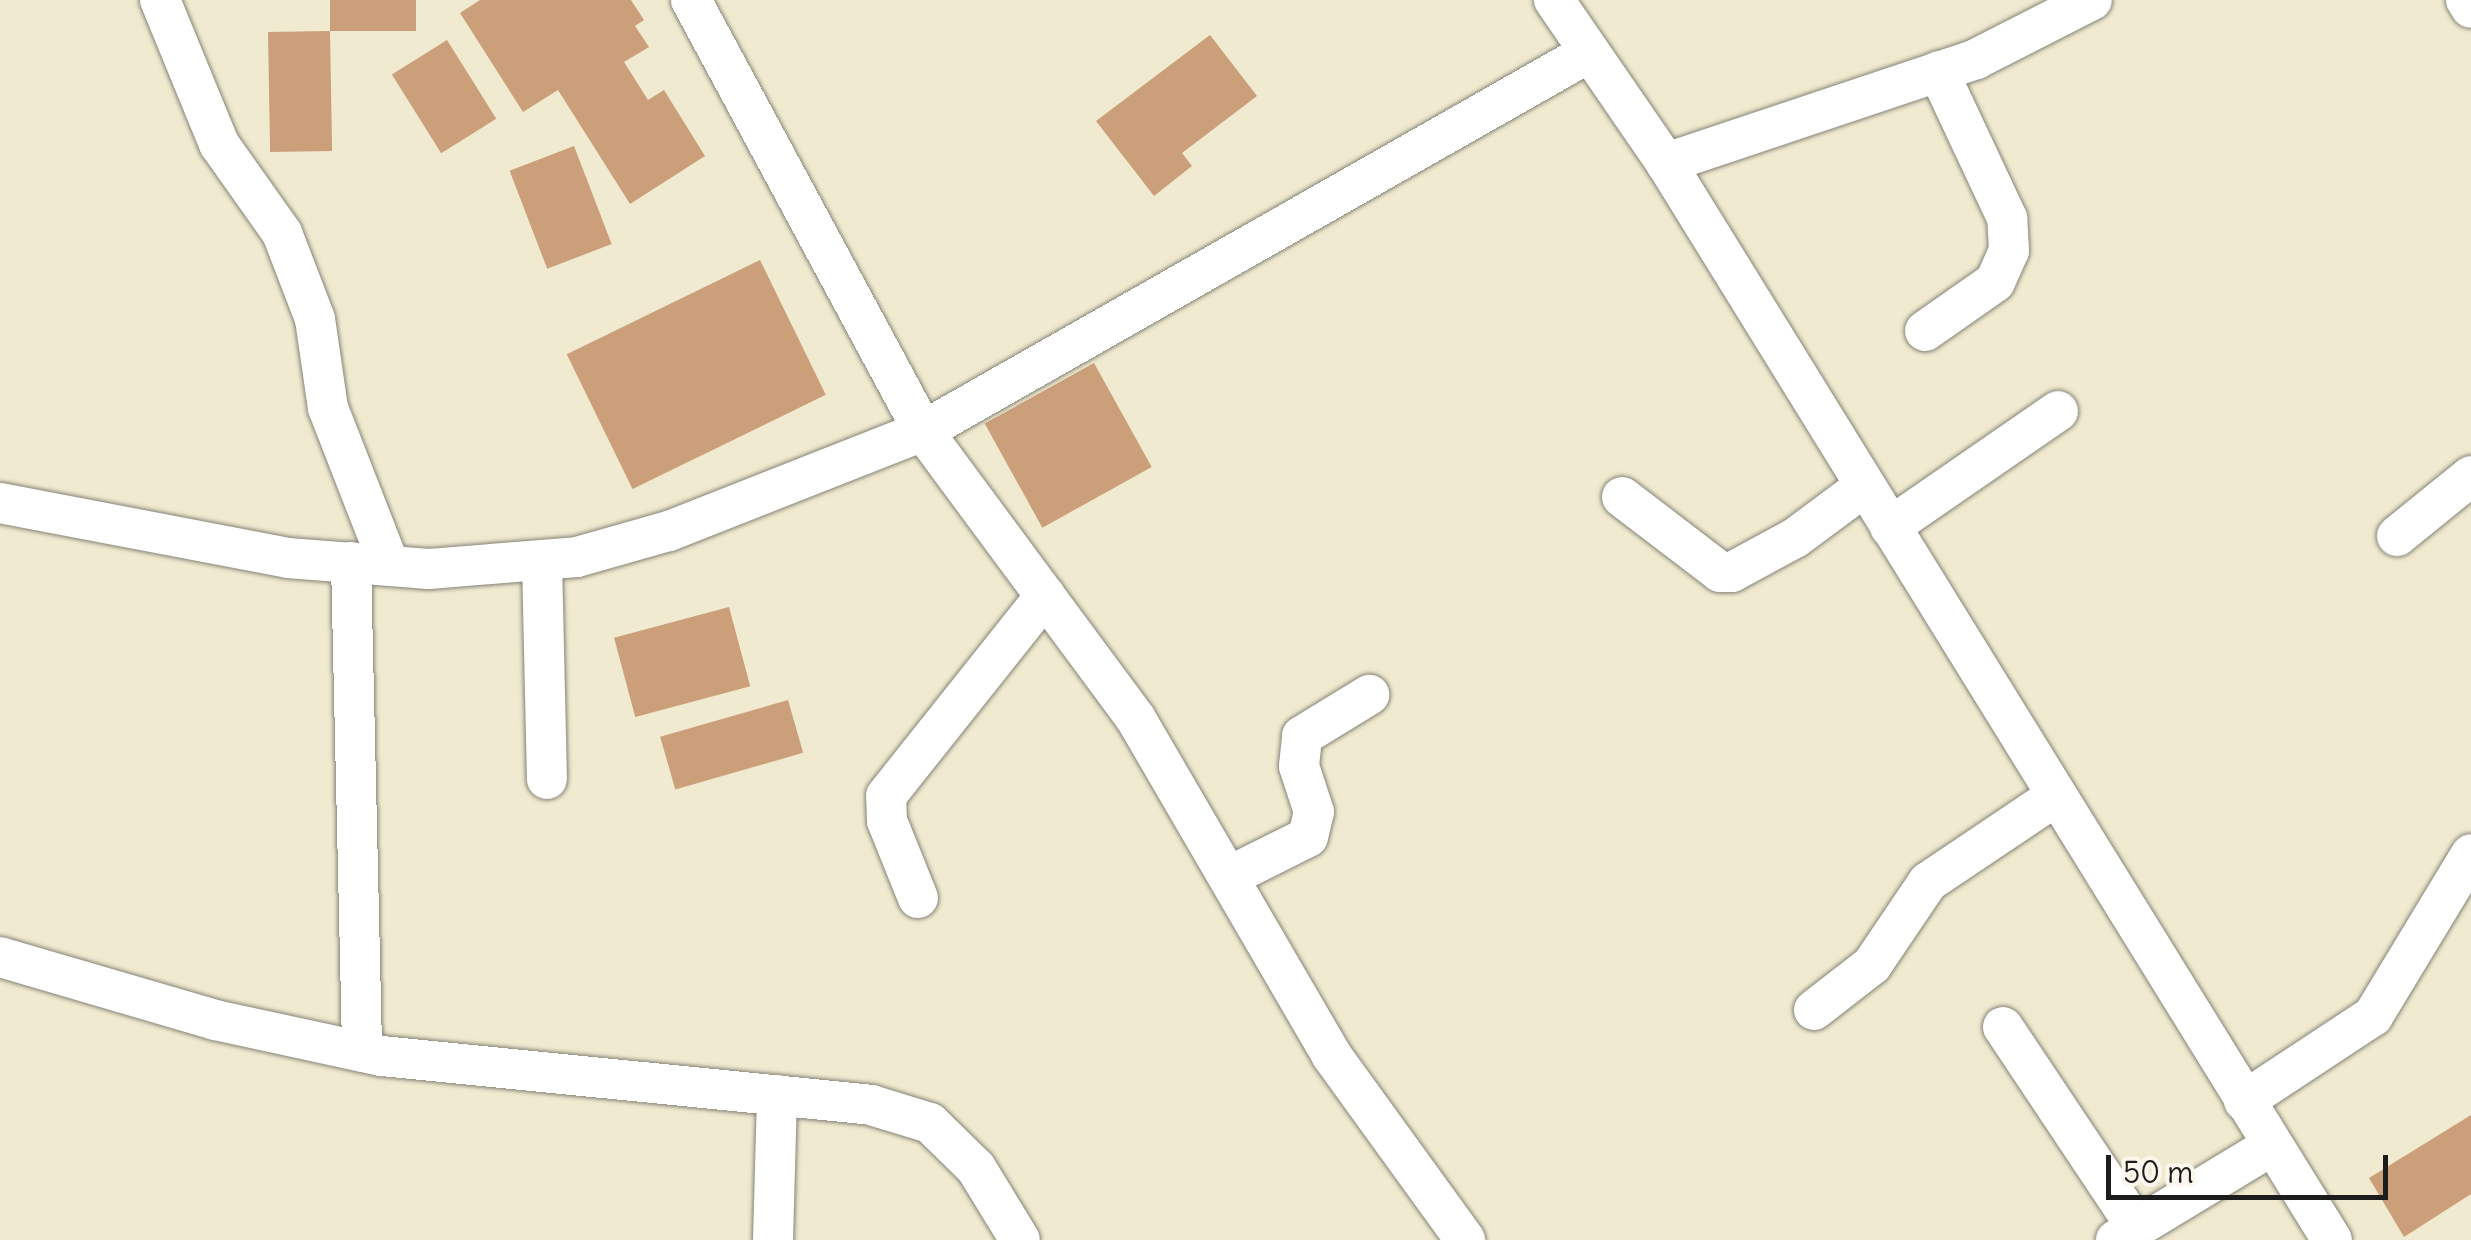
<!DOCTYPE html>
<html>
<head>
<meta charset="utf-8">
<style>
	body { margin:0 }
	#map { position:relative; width:2471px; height:1240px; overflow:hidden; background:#f0ead0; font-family:Delius,sans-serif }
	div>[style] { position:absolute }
	.building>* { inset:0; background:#ca9f7a; transform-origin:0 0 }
	.roads { filter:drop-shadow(0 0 2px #868376) drop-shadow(0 0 2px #868376) }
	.minor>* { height:40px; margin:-20px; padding:0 20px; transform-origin:20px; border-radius:20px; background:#fff }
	span { translate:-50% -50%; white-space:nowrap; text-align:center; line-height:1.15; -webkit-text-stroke:8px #fbf7ec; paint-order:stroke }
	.scale { position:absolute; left:2106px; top:1155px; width:282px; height:45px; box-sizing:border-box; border:5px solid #1c1c1c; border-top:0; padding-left:12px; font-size:30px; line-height:35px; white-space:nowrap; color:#1c1c1c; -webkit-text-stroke:8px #fbf7ec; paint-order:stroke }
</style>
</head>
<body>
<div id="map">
	<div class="building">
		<i style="left:330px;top:0;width:86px;height:31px"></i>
		<i style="clip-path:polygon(480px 0,631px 0,644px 20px,635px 26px,649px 47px,624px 62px,648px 100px,664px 90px,705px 156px,630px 204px,558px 90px,523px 112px,460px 13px)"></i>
		<i style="left:330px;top:31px;width:120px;height:62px;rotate:89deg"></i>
		<i style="clip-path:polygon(1210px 35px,1257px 96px,1182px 153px,1192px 166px,1154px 196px,1096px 121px)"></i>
		<i style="left:447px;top:40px;width:93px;height:65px;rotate:58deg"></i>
		<i style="left:574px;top:146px;width:105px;height:69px;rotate:69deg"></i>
		<i style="left:760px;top:260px;width:150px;height:215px;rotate:64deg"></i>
		<i style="left:1094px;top:363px;width:119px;height:125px;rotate:61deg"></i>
		<i style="left:729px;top:607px;width:82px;height:119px;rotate:75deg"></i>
		<i style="left:788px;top:700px;width:55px;height:133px;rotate:74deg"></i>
		<i style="clip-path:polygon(2471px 1115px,2471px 1194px,2404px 1237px,2369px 1178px)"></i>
	</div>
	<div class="roads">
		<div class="minor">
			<i style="left:160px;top:0;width:156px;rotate:67.7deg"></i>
			<i style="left:219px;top:144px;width:109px;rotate:54.7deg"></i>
			<i style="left:282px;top:233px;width:92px;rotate:69deg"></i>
			<i style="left:315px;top:319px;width:90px;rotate:81.7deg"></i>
			<i style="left:328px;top:408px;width:165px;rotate:68.7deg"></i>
			<i style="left:691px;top:0;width:489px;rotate:61.7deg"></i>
			<i style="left:923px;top:431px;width:358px;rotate:53.5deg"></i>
			<i style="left:1136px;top:719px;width:390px;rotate:59.8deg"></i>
			<i style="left:1332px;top:1056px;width:227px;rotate:54.1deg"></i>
			<i style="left:1554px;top:0;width:198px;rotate:55.5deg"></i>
			<i style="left:1666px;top:163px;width:1266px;rotate:58.27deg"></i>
			<i style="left:2466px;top:0;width:9px;rotate:58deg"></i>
			<i style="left:1666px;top:163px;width:327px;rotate:-18.5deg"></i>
			<i style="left:1976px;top:59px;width:130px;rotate:-27deg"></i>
			<i style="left:1925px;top:331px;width:85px;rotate:-35deg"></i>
			<i style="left:1995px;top:282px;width:34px;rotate:-66deg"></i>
			<i style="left:2009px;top:251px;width:33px;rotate:-93deg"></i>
			<i style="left:2007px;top:218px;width:162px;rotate:-115.1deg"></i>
			<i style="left:1622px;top:497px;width:123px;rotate:37.4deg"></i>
			<i style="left:1720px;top:572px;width:12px"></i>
			<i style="left:1732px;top:572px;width:72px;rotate:-28.4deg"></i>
			<i style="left:1795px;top:538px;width:87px;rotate:-36.6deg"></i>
			<i style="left:0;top:503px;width:293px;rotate:10.8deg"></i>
			<i style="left:288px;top:558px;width:141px;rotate:4.5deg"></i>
			<i style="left:429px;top:569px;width:148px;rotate:-4.6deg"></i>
			<i style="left:577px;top:557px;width:96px;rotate:-15.8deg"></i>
			<i style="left:669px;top:531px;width:273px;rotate:-21.5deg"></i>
			<i style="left:923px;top:431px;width:765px;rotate:-29.61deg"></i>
			<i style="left:1890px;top:527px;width:204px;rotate:-34.6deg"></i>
			<i style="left:2397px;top:536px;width:95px;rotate:-39deg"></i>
			<i style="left:542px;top:561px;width:218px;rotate:88.7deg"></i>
			<i style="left:351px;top:562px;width:490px;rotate:88.7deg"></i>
			<i style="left:1230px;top:876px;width:87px;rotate:-26.6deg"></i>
			<i style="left:1308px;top:837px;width:26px;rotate:-77deg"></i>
			<i style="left:1314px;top:812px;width:48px;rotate:-108.1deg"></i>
			<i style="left:1299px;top:766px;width:30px;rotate:-84deg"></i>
			<i style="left:1302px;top:736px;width:79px;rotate:-31.5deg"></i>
			<i style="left:918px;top:898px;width:83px;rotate:-111.9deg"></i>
			<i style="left:887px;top:821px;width:25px;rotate:-92deg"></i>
			<i style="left:886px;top:796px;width:256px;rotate:-51.5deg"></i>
			<i style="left:0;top:957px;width:224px;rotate:16.3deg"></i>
			<i style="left:215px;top:1020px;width:171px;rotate:12.2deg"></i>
			<i style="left:382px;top:1056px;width:491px;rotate:5.7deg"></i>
			<i style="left:871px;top:1105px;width:62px;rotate:17deg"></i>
			<i style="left:930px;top:1123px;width:64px;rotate:44.4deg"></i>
			<i style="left:976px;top:1168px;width:84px;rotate:58.6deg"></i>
			<i style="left:1814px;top:1010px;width:73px;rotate:-37.8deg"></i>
			<i style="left:1872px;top:965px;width:100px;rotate:-56deg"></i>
			<i style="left:1928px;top:882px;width:154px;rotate:-33.9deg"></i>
			<i style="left:2003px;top:1027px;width:242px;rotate:56.3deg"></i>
			<i style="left:2244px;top:1101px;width:154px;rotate:-33.4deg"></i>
			<i style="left:2373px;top:1016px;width:189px;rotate:-58.8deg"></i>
			<i style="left:773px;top:1240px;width:145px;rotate:-88.4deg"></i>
			<i style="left:2116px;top:1240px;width:181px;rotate:-31.2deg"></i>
		</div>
	</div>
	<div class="scale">50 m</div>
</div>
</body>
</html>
